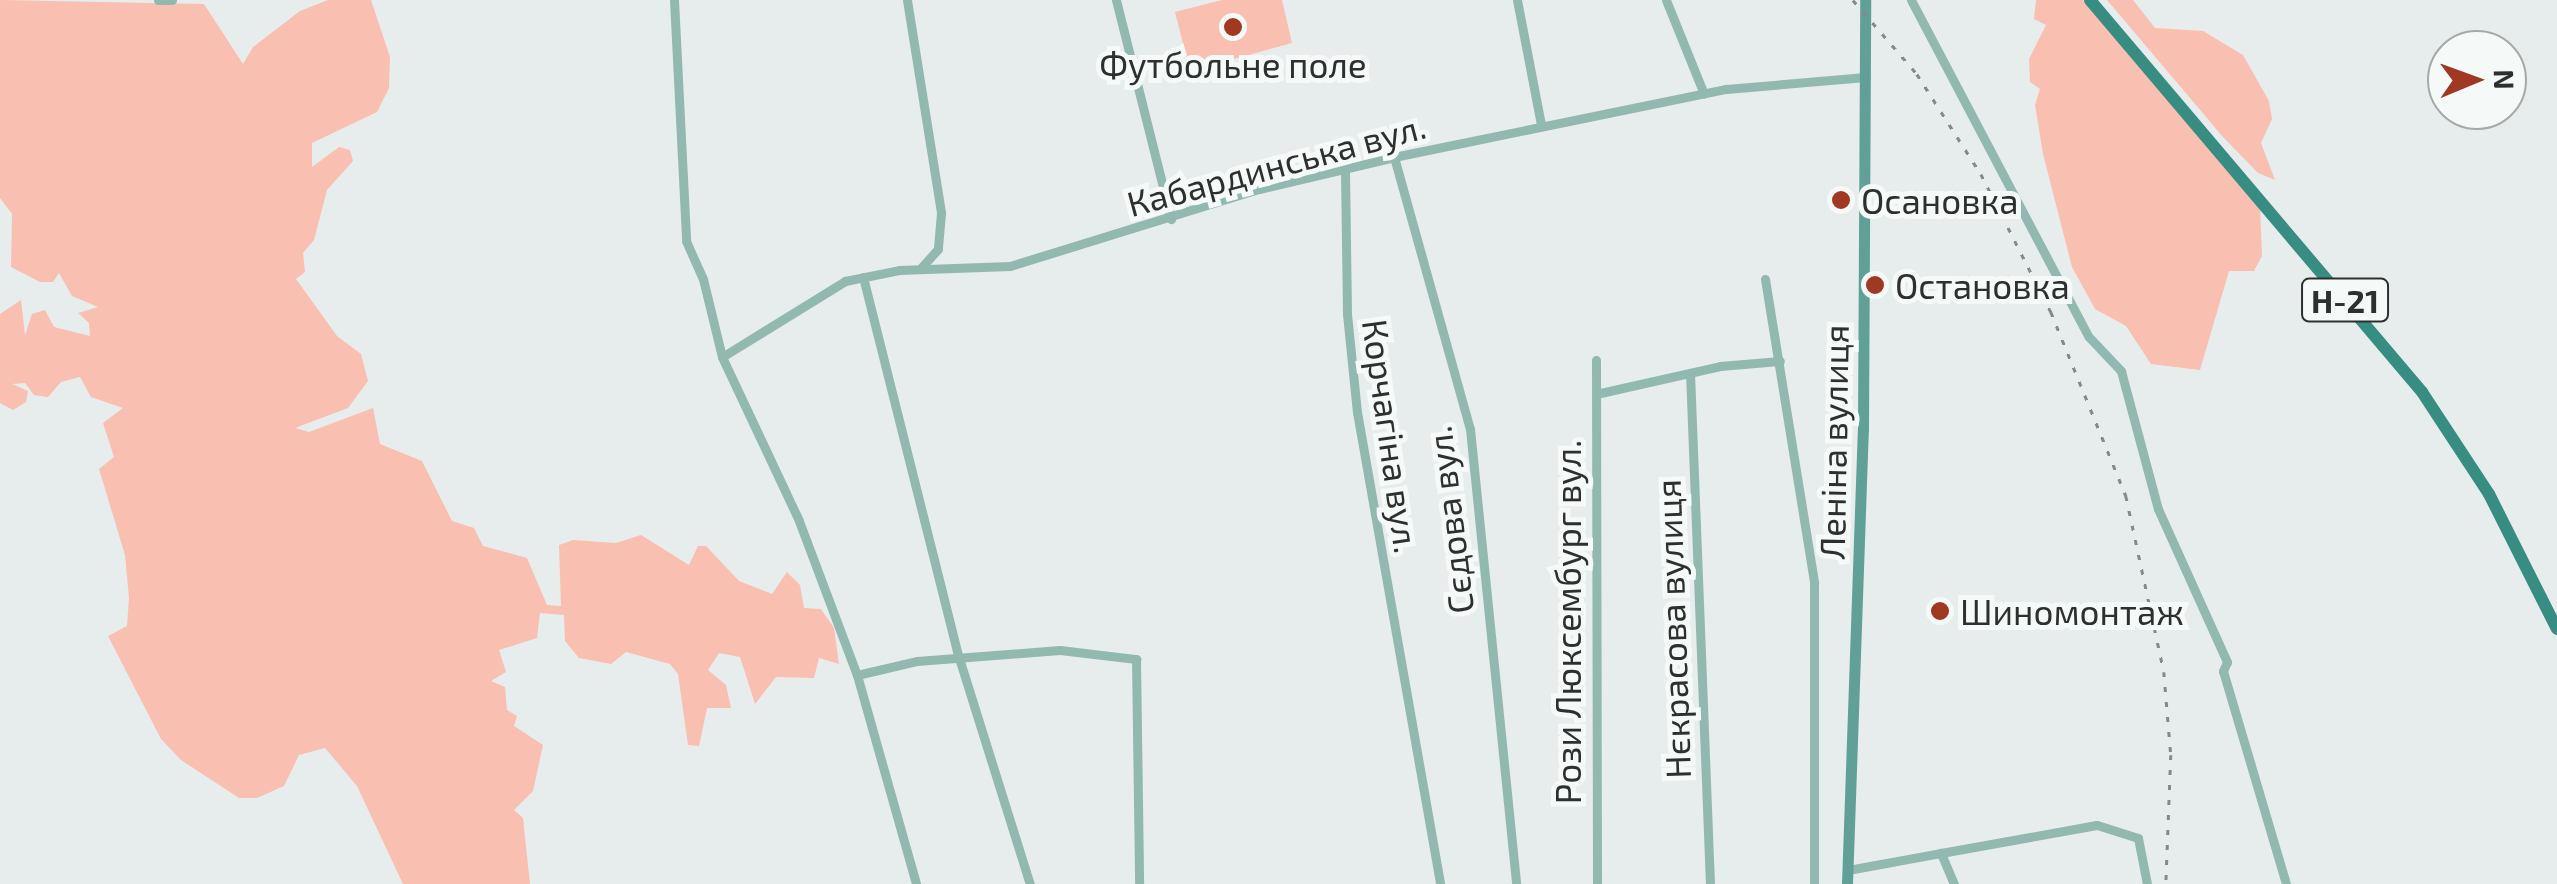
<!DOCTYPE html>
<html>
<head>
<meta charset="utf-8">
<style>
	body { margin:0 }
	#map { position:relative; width:2557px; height:884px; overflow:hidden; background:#e7edec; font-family:"Exo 2",sans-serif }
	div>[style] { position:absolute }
	.green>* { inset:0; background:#f9bfb1 }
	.minor>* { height:9px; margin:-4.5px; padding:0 4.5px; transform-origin:4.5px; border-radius:4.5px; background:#91b9b2 }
	.secondary>* { height:11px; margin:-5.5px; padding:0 5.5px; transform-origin:5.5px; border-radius:5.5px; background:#61a097 }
	.primary>* { height:12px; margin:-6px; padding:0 6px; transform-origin:6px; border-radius:6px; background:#388d83 }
	.rail>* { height:2.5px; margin-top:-1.25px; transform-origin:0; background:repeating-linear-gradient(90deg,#858988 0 5px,transparent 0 15px) }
	.dots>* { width:28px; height:28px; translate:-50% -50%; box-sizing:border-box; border:5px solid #f5faf9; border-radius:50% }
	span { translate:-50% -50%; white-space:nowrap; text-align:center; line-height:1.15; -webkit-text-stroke:10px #f5faf9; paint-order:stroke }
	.shield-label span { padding:2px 8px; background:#f5faf9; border:2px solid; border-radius:8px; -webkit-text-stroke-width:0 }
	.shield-label { font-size:32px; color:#2e302f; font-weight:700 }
	.poi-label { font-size:35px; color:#2e302f }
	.left { translate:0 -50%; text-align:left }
	.street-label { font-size:35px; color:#2e302f }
	.north { position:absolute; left:2427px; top:30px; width:100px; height:100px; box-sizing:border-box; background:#f5faf9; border:2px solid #a5a9a8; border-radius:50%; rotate:89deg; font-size:28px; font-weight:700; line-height:40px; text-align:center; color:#2e302f }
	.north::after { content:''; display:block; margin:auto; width:35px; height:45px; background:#a13821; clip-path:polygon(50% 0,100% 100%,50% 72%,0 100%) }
</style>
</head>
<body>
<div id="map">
	<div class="green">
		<i style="clip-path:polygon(0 0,204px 4px,243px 64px,253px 47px,300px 11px,328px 0,371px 0,390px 57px,389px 88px,377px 112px,312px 143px,312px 167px,339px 147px,350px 150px,353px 161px,327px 190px,314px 240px,303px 253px,305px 272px,296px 279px,337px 336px,361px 354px,368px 381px,348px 408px,295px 428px,309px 432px,373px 408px,380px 444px,422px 461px,452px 521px,474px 528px,483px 546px,527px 558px,547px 605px,561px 606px,559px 545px,573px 540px,616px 543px,641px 535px,689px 565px,698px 546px,706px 546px,739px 581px,772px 594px,787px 572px,800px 585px,804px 608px,821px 609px,834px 628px,839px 664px,819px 658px,814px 678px,776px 677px,755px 704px,740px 657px,719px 653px,708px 670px,726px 685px,731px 708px,707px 708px,699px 746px,688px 745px,678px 674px,670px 664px,626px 652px,611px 664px,579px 658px,565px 641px,564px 615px,540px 613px,537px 638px,499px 650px,506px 672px,491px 681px,505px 687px,507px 710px,517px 716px,514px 726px,543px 745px,533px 791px,514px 810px,523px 818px,530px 884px,403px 884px,357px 786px,325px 748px,299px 755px,284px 786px,257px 798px,239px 798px,181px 760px,161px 739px,108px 636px,127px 626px,129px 598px,125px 555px,99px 469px,114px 457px,103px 423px,123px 408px,91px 397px,80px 377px,61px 382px,48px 397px,34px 395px,25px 383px,12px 384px,28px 391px,26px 402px,13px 410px,0 403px,0 314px,21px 300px,25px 335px,32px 314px,45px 310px,54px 327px,90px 336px,89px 323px,78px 313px,98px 307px,72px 296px,59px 273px,53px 282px,40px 282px,11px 267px,12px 214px,0 198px)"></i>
		<i style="clip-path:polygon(1222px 0,1282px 0,1292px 43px,1190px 71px,1175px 12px)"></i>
		<i style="clip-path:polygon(2036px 0,2083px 0,2260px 207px,2262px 256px,2254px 271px,2229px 271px,2200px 370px,2151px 364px,2126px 326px,2095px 309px,2072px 267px,2043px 154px,2035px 105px,2040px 89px,2030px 82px,2029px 59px,2046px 25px,2034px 19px)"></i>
		<i style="clip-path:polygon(2107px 0,2133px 0,2155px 28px,2203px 31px,2243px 55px,2269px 101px,2272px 119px,2261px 143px,2275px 180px,2258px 173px,2223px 137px)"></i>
	</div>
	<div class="minor">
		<i style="left:158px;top:0;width:14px"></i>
		<i style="left:674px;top:0;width:241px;rotate:87.1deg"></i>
		<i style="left:686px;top:241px;width:42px;rotate:65.9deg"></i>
		<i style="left:703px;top:279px;width:80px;rotate:76.3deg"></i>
		<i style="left:722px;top:357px;width:181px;rotate:64.8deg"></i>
		<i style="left:799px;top:521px;width:165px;rotate:69.4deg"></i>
		<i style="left:857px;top:675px;width:217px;rotate:74.2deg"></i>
		<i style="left:907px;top:0;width:216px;rotate:80.9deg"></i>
		<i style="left:941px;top:213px;width:36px;rotate:95deg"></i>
		<i style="left:938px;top:249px;width:27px;rotate:132deg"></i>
		<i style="left:1116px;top:0;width:226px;rotate:75.9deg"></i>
		<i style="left:1517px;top:0;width:127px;rotate:79.1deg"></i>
		<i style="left:1666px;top:0;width:101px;rotate:68deg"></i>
		<i style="left:1911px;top:0;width:381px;rotate:62.2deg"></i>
		<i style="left:2089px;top:337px;width:47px;rotate:46.7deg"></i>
		<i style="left:2121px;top:371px;width:143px;rotate:75deg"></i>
		<i style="left:2158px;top:509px;width:168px;rotate:65.7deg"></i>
		<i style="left:2227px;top:662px;width:10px;rotate:114deg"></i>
		<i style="left:2223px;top:671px;width:222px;rotate:73.5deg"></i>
		<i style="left:1394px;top:157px;width:282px;rotate:74.4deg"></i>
		<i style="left:1470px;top:429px;width:457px;rotate:84.2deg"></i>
		<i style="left:1345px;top:171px;width:143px;rotate:89.2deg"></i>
		<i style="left:1347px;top:314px;width:99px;rotate:84.2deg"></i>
		<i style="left:1357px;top:412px;width:479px;rotate:80deg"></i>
		<i style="left:863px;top:277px;width:393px;rotate:75.9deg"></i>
		<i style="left:959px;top:658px;width:237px;rotate:72.6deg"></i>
		<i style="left:1765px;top:279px;width:308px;rotate:80.8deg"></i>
		<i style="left:1814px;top:583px;width:301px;rotate:90deg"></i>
		<i style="left:722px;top:357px;width:145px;rotate:-31.7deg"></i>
		<i style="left:845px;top:281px;width:55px;rotate:-11.5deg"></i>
		<i style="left:899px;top:270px;width:111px;rotate:-2.1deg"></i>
		<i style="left:1010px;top:266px;width:261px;rotate:-17.2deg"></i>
		<i style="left:1259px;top:189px;width:139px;rotate:-13.3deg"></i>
		<i style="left:1394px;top:157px;width:339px;rotate:-11.6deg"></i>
		<i style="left:1726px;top:89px;width:140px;rotate:-4.9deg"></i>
		<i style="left:1596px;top:360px;width:524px;rotate:89.89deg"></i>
		<i style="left:1690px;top:373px;width:511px;rotate:87.76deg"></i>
		<i style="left:1596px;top:394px;width:127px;rotate:-12.7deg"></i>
		<i style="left:1720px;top:366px;width:60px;rotate:-4.8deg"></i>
		<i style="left:857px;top:675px;width:62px;rotate:-13.1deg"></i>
		<i style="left:917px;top:661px;width:143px;rotate:-4.4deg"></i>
		<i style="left:1060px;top:650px;width:77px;rotate:6.8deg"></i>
		<i style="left:1136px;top:659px;width:225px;rotate:89.2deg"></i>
		<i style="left:1848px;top:870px;width:95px;rotate:-10.4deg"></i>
		<i style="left:1954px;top:884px;width:34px;rotate:-113deg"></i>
		<i style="left:1941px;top:853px;width:158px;rotate:-10.2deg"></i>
		<i style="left:2097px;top:825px;width:43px;rotate:17.6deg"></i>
		<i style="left:2138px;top:838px;width:47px;rotate:78.9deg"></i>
	</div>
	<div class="secondary">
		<i style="left:1847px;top:884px;width:455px;rotate:-88deg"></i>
		<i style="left:1863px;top:429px;width:429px;rotate:-89.7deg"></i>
	</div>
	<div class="primary">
		<i style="left:2090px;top:0;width:514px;rotate:49.74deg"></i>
		<i style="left:2422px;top:392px;width:122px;rotate:56.7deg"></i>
		<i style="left:2489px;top:494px;width:151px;rotate:63.3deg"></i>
	</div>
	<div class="rail">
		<i style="left:1853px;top:0;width:98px;rotate:49.1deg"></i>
		<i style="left:1917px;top:74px;width:119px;rotate:57.4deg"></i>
		<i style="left:1981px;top:174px;width:155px;rotate:63.1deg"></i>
		<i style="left:2051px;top:312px;width:199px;rotate:67.8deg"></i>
		<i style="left:2126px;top:496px;width:180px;rotate:77.8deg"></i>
		<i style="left:2164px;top:672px;width:83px;rotate:85.2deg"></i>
		<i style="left:2171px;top:755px;width:129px;rotate:92.2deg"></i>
	</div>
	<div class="dots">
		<i style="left:1233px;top:27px;background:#a13821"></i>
		<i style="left:1841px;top:200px;background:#a13821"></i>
		<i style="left:1875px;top:285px;background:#a13821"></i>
		<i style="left:1940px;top:611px;background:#a13821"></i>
	</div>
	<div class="shield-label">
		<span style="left:2345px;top:300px">Н-21</span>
	</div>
	<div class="poi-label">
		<span style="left:1233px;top:64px">Футбольне поле</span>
		<span class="left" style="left:1861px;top:200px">Осановка</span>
		<span class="left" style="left:1895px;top:285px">Остановка</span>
		<span class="left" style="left:1960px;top:611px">Шиномонтаж</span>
	</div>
	<div class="street-label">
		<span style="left:1276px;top:164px;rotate:-15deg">Кабардинська вул.</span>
		<span style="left:1392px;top:436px;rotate:82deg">Корчагіна вул.</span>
		<span style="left:1833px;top:442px;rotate:-89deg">Леніна вулиця</span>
		<span style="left:1449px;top:520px;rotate:-97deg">Сєдова вул.</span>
		<span style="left:1567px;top:622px;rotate:-90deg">Рози Люксембург вул.</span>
		<span style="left:1672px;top:629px;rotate:-92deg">Нєкрасова вулиця</span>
	</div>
	<div class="north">N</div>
</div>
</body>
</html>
